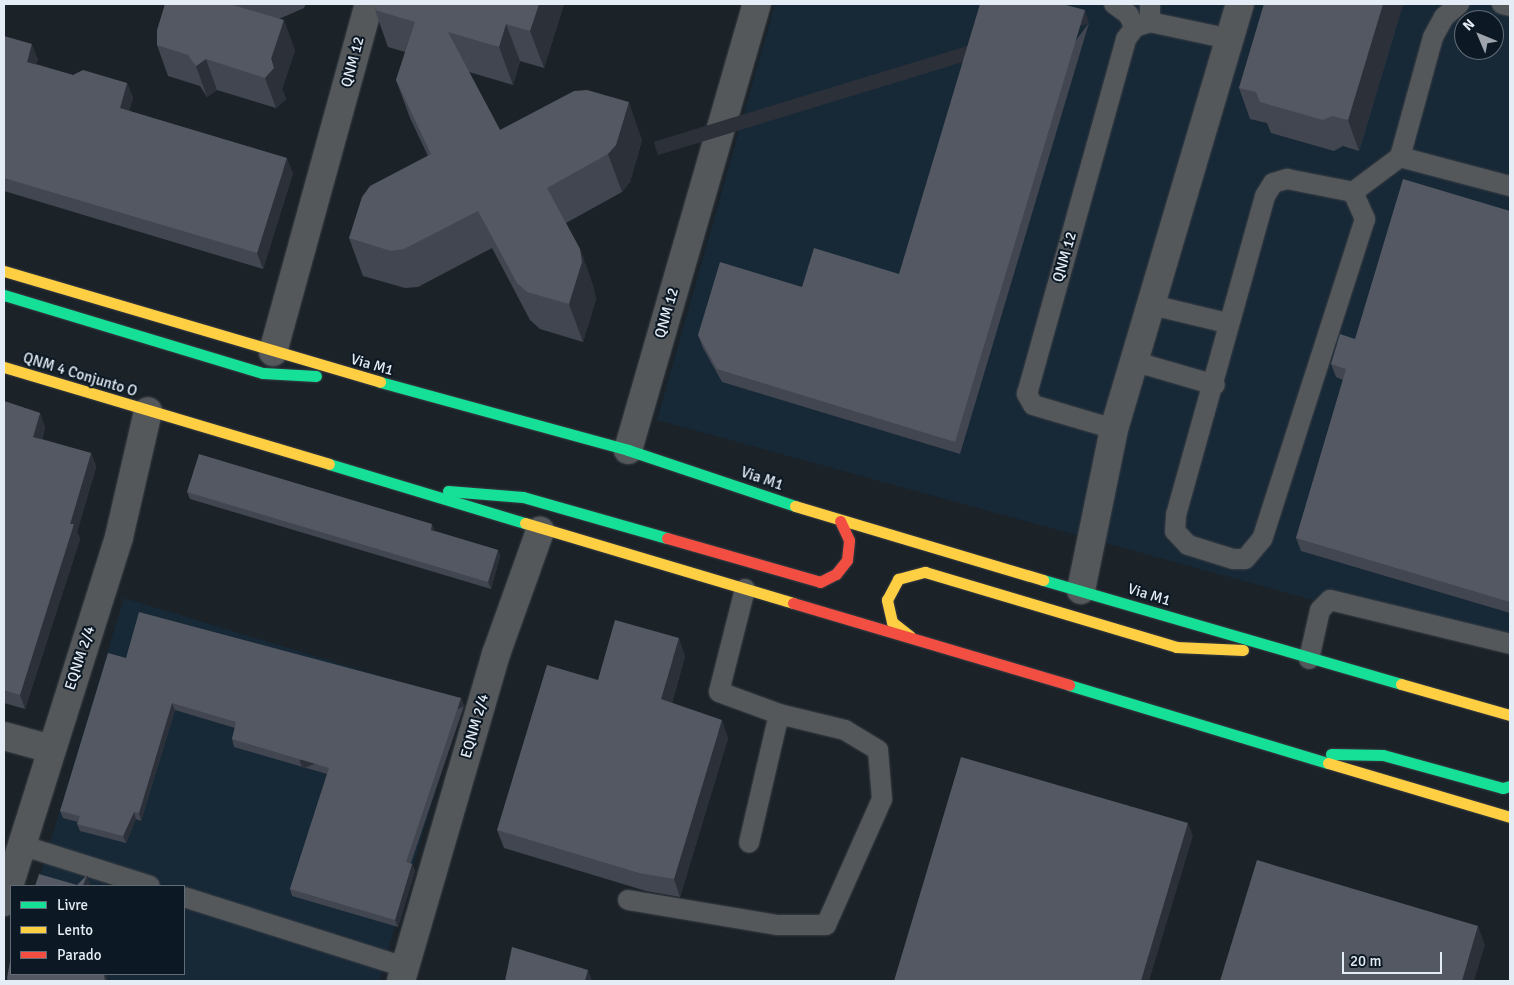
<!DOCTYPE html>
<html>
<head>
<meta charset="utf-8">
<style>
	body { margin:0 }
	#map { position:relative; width:1514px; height:985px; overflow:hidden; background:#1b2228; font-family:Signika,sans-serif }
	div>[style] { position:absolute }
	.built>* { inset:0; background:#172837 }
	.roads { filter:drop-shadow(0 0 1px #383e44) drop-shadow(0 0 1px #383e44) }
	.lane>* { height:20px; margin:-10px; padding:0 10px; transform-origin:10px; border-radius:10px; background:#54585b }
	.street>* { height:28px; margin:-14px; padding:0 14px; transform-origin:14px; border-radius:14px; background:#54585b }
	.fast>* { height:11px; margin:-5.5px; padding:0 5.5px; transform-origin:5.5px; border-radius:5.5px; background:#16e098 }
	.slow>* { height:11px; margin:-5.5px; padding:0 5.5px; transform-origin:5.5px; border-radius:5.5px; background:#ffcf43 }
	.jam>* { height:11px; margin:-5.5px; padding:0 5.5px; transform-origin:5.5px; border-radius:5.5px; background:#f24e42 }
	.wall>* { inset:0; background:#424650 }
	.shaded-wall>* { inset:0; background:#2b3039; transform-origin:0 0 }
	.building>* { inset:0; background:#545862 }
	span { translate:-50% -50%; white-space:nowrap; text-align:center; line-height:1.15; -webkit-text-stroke:4px #0c1924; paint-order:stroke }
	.street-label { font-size:15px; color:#e4ecf5 }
	.frame { position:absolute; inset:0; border:5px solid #e4ecf5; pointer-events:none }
	.legend { position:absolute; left:10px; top:885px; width:175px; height:90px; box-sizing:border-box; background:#0c1924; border:1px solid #626d78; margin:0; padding:6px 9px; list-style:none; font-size:15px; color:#e4ecf5 }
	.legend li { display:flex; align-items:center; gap:10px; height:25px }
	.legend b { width:25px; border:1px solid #626d78 }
	.north { position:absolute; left:1454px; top:10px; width:50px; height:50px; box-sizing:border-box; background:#0c1924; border:1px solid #626d78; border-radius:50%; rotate:315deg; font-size:14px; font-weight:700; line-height:20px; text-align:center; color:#e4ecf5 }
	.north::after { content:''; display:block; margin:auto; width:18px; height:22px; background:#9ea5ad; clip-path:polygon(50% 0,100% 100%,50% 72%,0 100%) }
	.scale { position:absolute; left:1342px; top:952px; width:100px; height:22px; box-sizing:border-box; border:2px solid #e4ecf5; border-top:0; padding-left:6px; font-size:15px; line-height:18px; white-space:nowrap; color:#e4ecf5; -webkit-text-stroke:4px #0c1924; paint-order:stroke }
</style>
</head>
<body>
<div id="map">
	<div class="built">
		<i style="clip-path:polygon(evenodd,775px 4px,1510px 4px,1510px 654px,657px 420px,775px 4px,1464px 20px,1494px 20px,1494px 50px,1464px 50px,1464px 20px)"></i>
		<i style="clip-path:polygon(124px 598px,462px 701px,379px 981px,8px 981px,11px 970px,11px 974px,184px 974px,184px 886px,37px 886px)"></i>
	</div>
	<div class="roads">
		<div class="lane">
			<i style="left:1114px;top:4px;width:17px;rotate:36deg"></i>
			<i style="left:1128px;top:14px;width:15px;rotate:62deg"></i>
			<i style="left:1502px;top:4px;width:8px;rotate:14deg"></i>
			<i style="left:1150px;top:22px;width:18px;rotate:-90deg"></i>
			<i style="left:1400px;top:157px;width:124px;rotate:-74.6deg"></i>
			<i style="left:1433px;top:37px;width:23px;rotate:-61deg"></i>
			<i style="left:1444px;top:17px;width:20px;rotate:-41deg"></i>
			<i style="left:1287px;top:179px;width:67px;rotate:11.1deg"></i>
			<i style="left:1353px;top:192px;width:30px;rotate:66deg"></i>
			<i style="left:1365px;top:219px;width:336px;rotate:107.8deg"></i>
			<i style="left:1262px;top:539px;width:26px;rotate:130deg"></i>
			<i style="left:1245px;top:559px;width:12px;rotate:180deg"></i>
			<i style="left:1233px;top:559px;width:47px;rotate:-162.7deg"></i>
			<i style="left:1188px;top:545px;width:19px;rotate:-133deg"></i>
			<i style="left:1175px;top:531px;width:16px;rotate:-86deg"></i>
			<i style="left:1176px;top:515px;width:331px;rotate:-74.4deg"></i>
			<i style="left:1265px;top:196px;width:15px;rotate:-58deg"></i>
			<i style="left:1273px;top:183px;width:15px;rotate:-16deg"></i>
			<i style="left:1353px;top:192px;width:59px;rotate:-36.7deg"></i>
			<i style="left:1400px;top:157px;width:114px;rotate:14.8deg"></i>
			<i style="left:1152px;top:305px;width:77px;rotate:13.5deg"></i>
			<i style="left:1136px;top:362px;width:82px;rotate:16.2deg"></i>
			<i style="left:1114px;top:429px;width:84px;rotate:-163.5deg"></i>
			<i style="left:1033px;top:405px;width:13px;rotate:-119deg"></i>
			<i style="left:1027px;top:394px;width:369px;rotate:-74.4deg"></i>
			<i style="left:1126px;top:39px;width:15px;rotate:-53deg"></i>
			<i style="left:1135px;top:27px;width:16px;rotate:-18deg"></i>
			<i style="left:1150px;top:22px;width:82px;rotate:12deg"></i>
			<i style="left:745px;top:589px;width:106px;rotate:104.2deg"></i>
			<i style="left:719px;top:692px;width:64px;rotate:20.1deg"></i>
			<i style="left:779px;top:714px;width:132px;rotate:103.1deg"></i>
			<i style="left:1309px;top:659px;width:50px;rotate:-77.3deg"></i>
			<i style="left:1320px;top:610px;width:14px;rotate:-45deg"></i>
			<i style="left:1330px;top:600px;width:185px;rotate:13.7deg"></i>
			<i style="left:21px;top:845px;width:135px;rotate:17.6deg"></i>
			<i style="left:184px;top:897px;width:232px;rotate:17.6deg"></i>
			<i style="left:628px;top:900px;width:152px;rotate:9.5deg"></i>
			<i style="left:778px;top:925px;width:48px"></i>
			<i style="left:826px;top:925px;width:138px;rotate:-66deg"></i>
			<i style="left:882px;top:799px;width:49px;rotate:-94.7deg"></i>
			<i style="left:878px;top:750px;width:39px;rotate:-149deg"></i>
			<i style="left:845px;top:730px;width:68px;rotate:-166.4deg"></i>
		</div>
		<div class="street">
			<i style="left:273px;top:352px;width:361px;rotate:-74.6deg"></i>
			<i style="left:628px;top:450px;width:464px;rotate:-73.9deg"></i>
			<i style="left:1081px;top:590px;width:164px;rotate:-78.4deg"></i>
			<i style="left:1114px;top:429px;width:443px;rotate:-73.5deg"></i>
			<i style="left:4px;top:736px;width:49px;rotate:15.5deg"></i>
			<i style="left:4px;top:902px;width:383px;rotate:-72.5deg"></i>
			<i style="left:119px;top:537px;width:129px;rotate:-77deg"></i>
			<i style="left:401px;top:981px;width:341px;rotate:-73.8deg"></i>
			<i style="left:496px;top:654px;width:131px;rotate:-70.3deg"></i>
		</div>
		<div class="fast">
			<i style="left:4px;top:295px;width:270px;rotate:16.8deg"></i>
			<i style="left:263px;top:373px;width:53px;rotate:3.2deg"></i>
			<i style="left:380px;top:382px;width:257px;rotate:15.3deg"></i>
			<i style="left:628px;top:450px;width:176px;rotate:18.5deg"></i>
			<i style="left:329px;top:464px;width:205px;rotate:16.8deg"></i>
			<i style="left:448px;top:491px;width:75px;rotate:4.6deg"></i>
			<i style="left:523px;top:497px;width:150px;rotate:15.9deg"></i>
			<i style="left:1043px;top:580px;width:373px;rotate:16.2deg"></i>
			<i style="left:1069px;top:685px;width:270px;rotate:16.8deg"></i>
			<i style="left:1331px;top:754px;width:52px;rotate:1.1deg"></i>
			<i style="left:1383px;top:755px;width:124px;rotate:15.4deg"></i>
			<i style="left:1503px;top:788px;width:7px;rotate:-16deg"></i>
		</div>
		<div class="slow">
			<i style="left:4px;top:271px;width:392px;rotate:16.4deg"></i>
			<i style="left:4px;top:367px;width:339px;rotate:16.6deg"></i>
			<i style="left:795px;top:506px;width:259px;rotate:16.6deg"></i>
			<i style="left:525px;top:523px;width:280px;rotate:16.6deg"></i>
			<i style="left:910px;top:636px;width:23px;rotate:-142deg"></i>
			<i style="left:892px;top:622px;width:23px;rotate:-103deg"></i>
			<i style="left:887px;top:600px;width:24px;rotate:-62deg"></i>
			<i style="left:898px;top:579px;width:28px;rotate:-15deg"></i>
			<i style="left:925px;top:572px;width:262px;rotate:16.6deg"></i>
			<i style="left:1176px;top:647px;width:67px;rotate:2.6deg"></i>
			<i style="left:1401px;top:684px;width:113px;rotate:15.9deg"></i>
			<i style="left:1328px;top:763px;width:190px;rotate:16.5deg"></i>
		</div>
		<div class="jam">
			<i style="left:667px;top:538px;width:159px;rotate:16deg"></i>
			<i style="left:820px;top:582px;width:18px;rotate:-27deg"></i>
			<i style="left:836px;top:574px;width:18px;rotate:-52deg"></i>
			<i style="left:847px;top:560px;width:20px;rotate:-84deg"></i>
			<i style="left:849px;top:540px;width:21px;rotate:-115deg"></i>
			<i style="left:793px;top:603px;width:288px;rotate:16.5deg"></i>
		</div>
	</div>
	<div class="wall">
		<i style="clip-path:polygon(165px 4px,306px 4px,304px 8px,279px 19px,295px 50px,282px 89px,286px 99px,276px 108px,217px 90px,207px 97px,200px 86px,168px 76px,157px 45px)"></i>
		<i style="clip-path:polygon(377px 4px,564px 4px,544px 68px,520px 61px,513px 85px,469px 72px,500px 130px,642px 140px,630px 182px,622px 192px,566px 223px,580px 249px,593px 286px,596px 299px,583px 342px,540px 329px,530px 320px,492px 248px,418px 287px,405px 288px,363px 276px,349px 238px,428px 156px,410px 118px,396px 80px,405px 52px,388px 47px,375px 10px)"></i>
		<i style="clip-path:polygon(1264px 4px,1403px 4px,1359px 151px,1343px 146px,1334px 151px,1271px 133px,1267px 123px,1250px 119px,1239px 88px)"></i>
		<i style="clip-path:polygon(1089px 23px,960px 454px,722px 382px,703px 348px,698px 335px,802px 287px,899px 274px)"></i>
		<i style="clip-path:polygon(4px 36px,38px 59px,36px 64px,73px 75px,127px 83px,133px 98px,129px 111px,293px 173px,263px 269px,4px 191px)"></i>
		<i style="clip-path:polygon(1510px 211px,1510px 613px,1301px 551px,1296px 538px,1343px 380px,1336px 377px,1331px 364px,1355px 339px)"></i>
		<i style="clip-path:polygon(4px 401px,40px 413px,45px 428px,42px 439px,91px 453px,96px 467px,77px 532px,80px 539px,25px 709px,4px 703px)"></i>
		<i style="clip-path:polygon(187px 492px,435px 531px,498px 550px,500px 556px,491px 589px,190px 499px)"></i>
		<i style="clip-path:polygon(685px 656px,672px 703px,728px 738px,680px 897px,646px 891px,504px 848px,497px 830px,598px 680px)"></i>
		<i style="clip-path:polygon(126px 658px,461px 698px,464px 706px,411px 863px,412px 864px,415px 871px,398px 927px,292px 896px,290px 889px,327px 774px,234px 747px,232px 739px,235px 728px,175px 710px,141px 821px,136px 819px,126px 843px,80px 831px,77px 824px,78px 822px,63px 818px,60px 811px)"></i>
	</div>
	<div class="shaded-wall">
		<i style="clip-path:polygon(539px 4px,564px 4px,544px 68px,530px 31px)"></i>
		<i style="clip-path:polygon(1383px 4px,1403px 4px,1359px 151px,1348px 120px)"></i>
		<i style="left:1085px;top:10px;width:14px;height:451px;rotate:73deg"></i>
		<i style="clip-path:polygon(284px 20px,295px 50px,282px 89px,286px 99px,276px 108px,265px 78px)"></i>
		<i style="clip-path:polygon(506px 24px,520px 61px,513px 85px,499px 47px)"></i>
		<i style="clip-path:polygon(32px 44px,38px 59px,32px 77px,27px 62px)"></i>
		<i style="clip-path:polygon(206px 59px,217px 90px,207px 97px,196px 66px)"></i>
		<i style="clip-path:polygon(127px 83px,133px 98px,126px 123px,120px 108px)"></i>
		<i style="clip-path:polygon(629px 102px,642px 140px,630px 182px,622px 192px,608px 154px)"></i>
		<i style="clip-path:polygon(287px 158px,293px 173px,263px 269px,257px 253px)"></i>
		<i style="clip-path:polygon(580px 249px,593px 286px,596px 299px,583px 342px,569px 304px)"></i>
		<i style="clip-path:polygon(40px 413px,45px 428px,38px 451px,33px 437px)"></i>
		<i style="clip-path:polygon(91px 453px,96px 467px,77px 532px,80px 539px,25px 709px,20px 695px)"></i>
		<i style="clip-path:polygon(432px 524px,435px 530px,431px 530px)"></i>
		<i style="clip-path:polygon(498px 550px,500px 556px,491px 589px,488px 582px)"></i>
		<i style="clip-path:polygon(679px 638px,685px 656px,668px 717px,661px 699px)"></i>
		<i style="left:461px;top:698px;width:9px;height:173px;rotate:69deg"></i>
		<i style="clip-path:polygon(172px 703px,175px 710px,141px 821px,139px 813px)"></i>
		<i style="clip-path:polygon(722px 720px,728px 738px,680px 897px,674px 879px)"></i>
		<i style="clip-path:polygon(4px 768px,6px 773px,4px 780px)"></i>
		<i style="clip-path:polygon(134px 812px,136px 819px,126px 843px,123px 836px)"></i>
		<i style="clip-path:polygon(1188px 823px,1193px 836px,1149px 981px,1141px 981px)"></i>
		<i style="clip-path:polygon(412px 864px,415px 871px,398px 927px,395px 920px)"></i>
		<i style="clip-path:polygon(87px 875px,91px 886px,83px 886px)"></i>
		<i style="clip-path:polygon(1478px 926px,1485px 945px,1474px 981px,1462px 981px)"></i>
		<i style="clip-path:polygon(588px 970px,592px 981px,585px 981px)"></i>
		<i style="left:104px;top:974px;width:3px;height:7px"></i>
	</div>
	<div class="building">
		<i style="clip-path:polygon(165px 4px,231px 4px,229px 4px,284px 20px,271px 58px,274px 68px,265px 78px,206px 59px,196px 66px,188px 55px,157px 45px,157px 30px)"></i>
		<i style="clip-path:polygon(377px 4px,539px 4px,530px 31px,506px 24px,499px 47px,448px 32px,500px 130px,574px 91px,587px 90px,629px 102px,616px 145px,608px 154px,547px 188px,580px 249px,582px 262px,569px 304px,527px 292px,517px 283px,478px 211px,404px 249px,391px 251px,349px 238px,362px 197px,370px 186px,431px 154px,396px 80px,415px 22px,375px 10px)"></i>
		<i style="clip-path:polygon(980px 4px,1062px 4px,1085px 10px,955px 442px,717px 369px,698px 335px,720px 262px,802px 287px,814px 248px,899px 274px)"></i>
		<i style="clip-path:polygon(1264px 4px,1383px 4px,1348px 120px,1332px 116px,1323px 120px,1260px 102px,1256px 92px,1239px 88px)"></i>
		<i style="clip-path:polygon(4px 36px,32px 44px,27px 62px,73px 75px,83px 70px,127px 83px,120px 108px,287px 158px,257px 253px,4px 178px)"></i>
		<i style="clip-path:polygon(1403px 179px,1510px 211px,1510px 602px,1296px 538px,1346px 369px,1331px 364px,1340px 334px,1355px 339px)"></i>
		<i style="clip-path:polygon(4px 401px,40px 413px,33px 437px,91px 453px,70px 524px,74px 524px,20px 695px,4px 690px)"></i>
		<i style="clip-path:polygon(199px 454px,432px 524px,431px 530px,498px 550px,488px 582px,187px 492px)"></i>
		<i style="clip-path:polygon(139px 612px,461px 698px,406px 862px,412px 864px,395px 920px,290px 889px,329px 768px,232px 739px,236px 722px,172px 703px,139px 813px,134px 812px,123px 836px,77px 824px,80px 816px,60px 811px,108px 653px,126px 658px)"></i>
		<i style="clip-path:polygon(615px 620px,679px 638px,661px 699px,722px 720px,674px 879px,639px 873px,497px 830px,547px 665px,598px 680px)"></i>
		<i style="clip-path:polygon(961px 757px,1188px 823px,1141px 981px,894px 981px)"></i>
		<i style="clip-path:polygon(1257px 860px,1478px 926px,1462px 981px,1220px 981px)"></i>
		<i style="clip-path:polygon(39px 874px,77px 885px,87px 875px,83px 886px,35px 886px)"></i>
		<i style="clip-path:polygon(512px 947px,588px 970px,585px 981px,505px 981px)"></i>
		<i style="clip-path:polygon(11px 956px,11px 974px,104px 974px,105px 981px,8px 981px,7px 978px)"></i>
	</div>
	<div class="street-label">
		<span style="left:353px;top:62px;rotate:-75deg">QNM 12</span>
		<span style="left:1065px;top:257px;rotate:-74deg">QNM 12</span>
		<span style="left:667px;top:313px;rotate:-74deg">QNM 12</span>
		<span style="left:372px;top:365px;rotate:16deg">Via M1</span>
		<span style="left:80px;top:375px;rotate:17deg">QNM 4 Conjunto O</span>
		<span style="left:762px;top:479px;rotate:19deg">Via M1</span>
		<span style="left:1149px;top:595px;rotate:17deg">Via M1</span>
		<span style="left:80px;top:658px;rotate:-72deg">EQNM 2/4</span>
		<span style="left:475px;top:726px;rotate:-74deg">EQNM 2/4</span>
	</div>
	<div class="frame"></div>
	<ul class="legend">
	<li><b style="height:6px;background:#16e098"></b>Livre</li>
	<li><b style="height:6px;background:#ffcf43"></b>Lento</li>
	<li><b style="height:6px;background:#f24e42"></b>Parado</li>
	</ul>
	<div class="north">N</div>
	<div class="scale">20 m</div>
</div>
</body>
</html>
